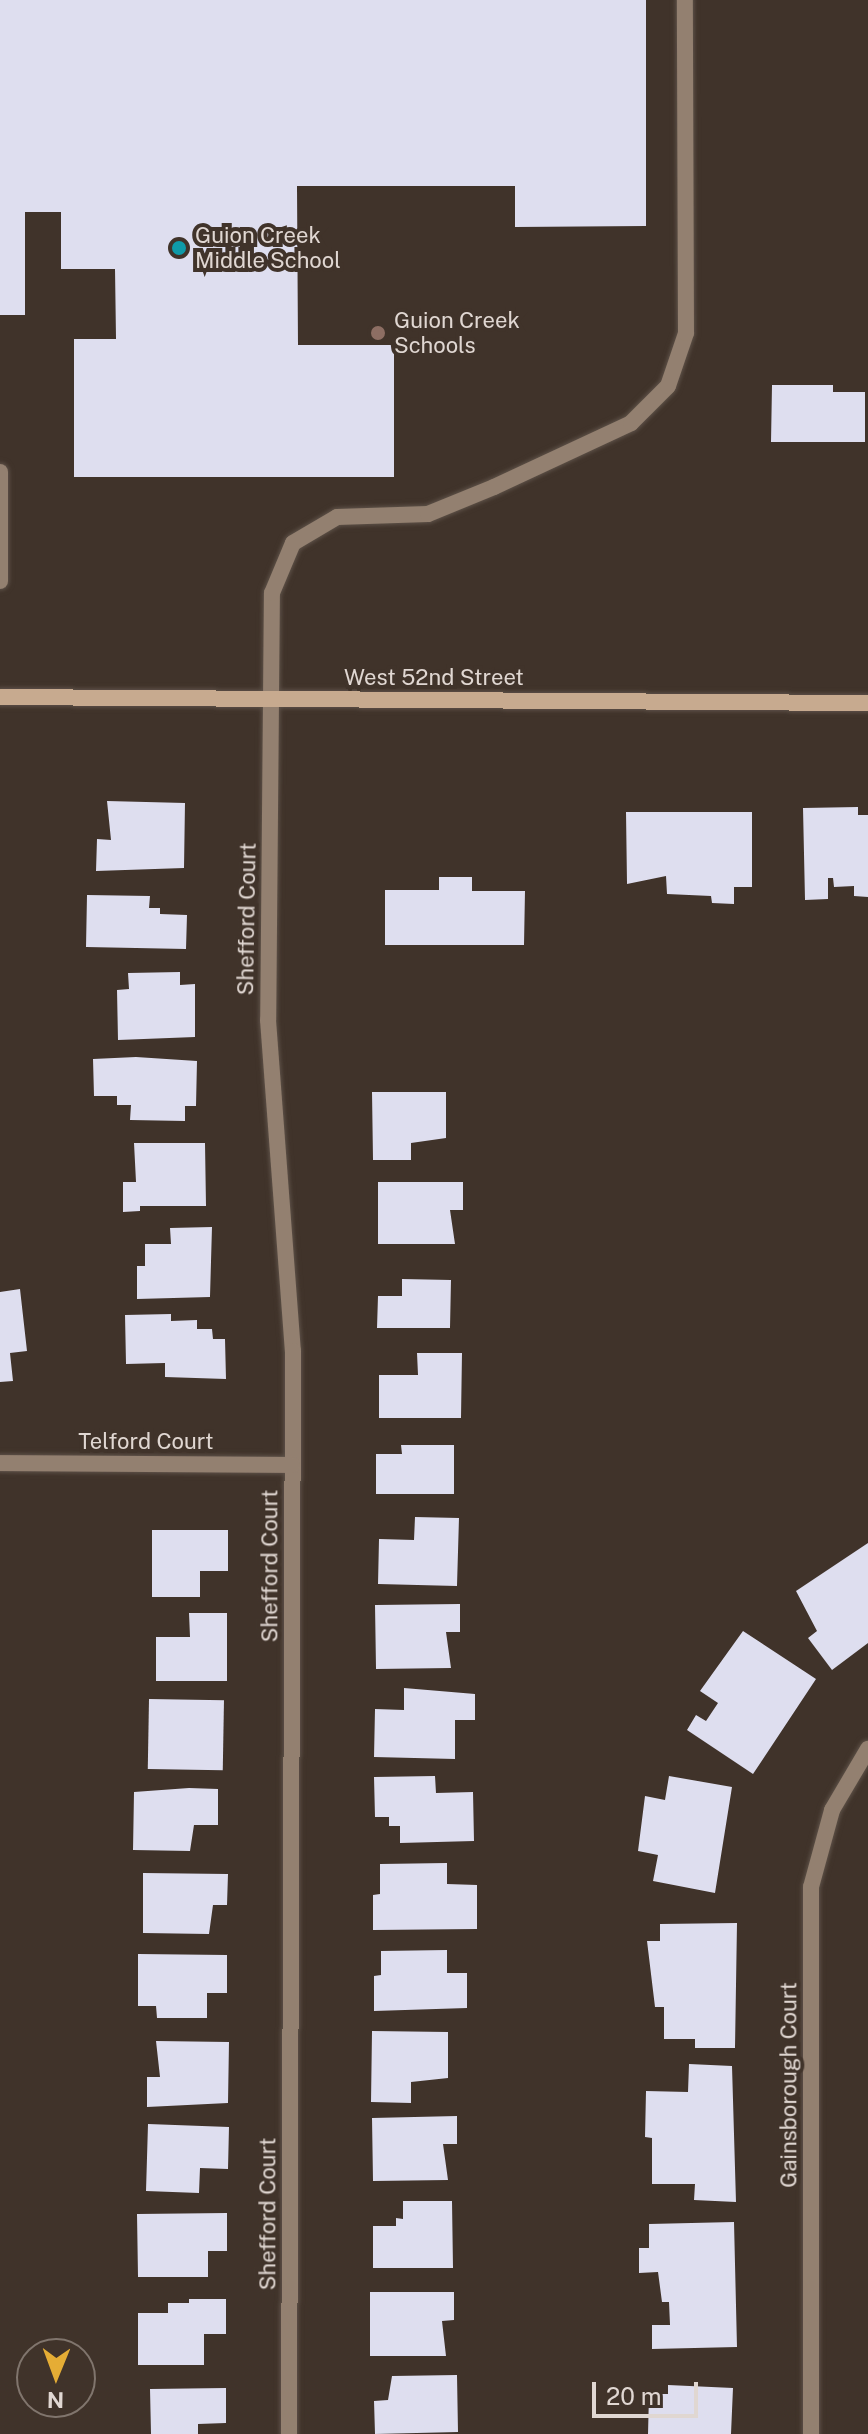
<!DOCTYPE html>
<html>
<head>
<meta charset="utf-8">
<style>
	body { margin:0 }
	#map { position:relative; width:868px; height:2434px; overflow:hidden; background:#40332a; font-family:"Public Sans",sans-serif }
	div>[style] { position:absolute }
	.building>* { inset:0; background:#dedeef; transform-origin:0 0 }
	.roads { filter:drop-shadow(0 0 2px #5d5148) drop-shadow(0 0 2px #5d5148) }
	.lane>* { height:16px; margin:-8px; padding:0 8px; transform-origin:8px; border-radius:8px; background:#938070 }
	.street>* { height:16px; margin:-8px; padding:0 8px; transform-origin:8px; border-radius:8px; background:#938070 }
	.secondary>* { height:16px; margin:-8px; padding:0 8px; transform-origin:8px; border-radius:8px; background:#c7aa8f }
	.dots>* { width:22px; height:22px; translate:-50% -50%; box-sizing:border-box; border:4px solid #40332a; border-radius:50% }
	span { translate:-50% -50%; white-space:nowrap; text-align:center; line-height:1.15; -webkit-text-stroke:8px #40332a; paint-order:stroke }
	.poi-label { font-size:22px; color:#e0d7d2 }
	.left { translate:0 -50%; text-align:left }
	.street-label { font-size:22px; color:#e0d7d2 }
	.north { position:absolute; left:16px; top:2338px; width:80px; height:80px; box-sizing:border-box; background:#40332a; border:2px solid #80756d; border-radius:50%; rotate:181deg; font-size:22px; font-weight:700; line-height:32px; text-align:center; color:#e0d7d2 }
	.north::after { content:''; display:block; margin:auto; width:28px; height:36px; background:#e5ad35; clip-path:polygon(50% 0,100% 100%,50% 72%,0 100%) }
	.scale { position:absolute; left:592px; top:2382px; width:106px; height:36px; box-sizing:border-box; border:4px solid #e0d7d2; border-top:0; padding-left:10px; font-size:24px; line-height:28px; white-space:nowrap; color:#e0d7d2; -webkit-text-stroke:6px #40332a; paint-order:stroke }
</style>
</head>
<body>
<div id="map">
	<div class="building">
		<i style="clip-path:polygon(0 0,646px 0,646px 226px,515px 227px,515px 186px,297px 186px,298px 345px,394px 345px,394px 477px,74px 477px,74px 339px,116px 339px,115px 269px,61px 269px,61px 212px,25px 212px,25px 315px,0 315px)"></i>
		<i style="clip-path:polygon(772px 385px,833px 385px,833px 392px,865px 392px,865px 442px,771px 442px)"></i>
		<i style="clip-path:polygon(107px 801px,185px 803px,184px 868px,96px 871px,97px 839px,111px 840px)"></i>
		<i style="clip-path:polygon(858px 807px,858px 815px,868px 815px,868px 897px,854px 896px,854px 886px,834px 887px,833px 878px,828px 878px,828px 899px,805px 900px,803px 808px)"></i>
		<i style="clip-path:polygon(626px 812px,752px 812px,752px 887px,734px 887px,734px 904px,712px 903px,711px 896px,667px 894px,666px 876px,627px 884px)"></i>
		<i style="clip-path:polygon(439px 877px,472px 877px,472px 891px,525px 891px,524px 945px,385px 945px,385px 890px,439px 890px)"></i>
		<i style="clip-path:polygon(87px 895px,150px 896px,149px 908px,160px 908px,160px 914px,187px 915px,186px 949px,86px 947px)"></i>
		<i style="clip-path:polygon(180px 972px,180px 985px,195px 984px,195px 1037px,118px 1040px,117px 990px,129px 989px,128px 973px)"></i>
		<i style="clip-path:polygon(136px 1057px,197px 1061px,196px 1106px,185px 1106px,185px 1121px,130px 1120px,131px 1105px,117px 1105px,117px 1096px,94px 1096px,93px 1059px)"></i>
		<i style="clip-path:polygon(372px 1092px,446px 1092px,446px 1138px,411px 1143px,411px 1160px,373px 1160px)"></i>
		<i style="clip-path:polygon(134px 1143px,205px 1143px,206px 1206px,140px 1206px,140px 1211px,123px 1212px,123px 1182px,136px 1182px)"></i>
		<i style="clip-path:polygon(378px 1182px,463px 1182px,463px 1210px,450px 1210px,455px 1244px,378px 1244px)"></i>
		<i style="clip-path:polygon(212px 1227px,210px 1297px,137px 1299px,137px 1266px,145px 1266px,145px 1244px,171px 1244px,170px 1228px)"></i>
		<i style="clip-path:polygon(402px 1279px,451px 1280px,450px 1328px,377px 1328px,378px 1296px,402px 1296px)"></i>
		<i style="clip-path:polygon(20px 1289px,27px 1351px,10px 1353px,13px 1381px,0 1382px,0 1292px)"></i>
		<i style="clip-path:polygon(171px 1314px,171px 1321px,197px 1320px,197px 1329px,212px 1329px,213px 1339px,225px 1339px,226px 1379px,165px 1377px,165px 1363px,126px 1364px,125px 1315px)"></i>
		<i style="clip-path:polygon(417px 1353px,462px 1353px,461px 1418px,379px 1418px,379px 1375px,418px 1375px)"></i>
		<i style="clip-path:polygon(401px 1445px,454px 1445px,454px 1494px,376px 1494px,376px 1454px,402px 1454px)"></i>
		<i style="clip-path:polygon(415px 1517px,459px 1518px,457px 1586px,378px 1584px,379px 1539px,414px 1540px)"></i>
		<i style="clip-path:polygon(152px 1530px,228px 1530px,228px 1571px,200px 1571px,200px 1597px,152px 1597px)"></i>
		<i style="clip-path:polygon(868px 1543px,868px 1643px,832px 1670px,808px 1638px,817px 1631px,796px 1591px)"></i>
		<i style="clip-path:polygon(460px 1604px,460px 1632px,446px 1632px,451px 1668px,376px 1669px,375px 1605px)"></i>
		<i style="clip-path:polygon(189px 1613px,227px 1613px,227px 1681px,156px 1681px,156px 1637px,190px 1637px)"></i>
		<i style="clip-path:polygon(743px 1631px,816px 1679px,753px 1774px,687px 1730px,696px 1715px,706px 1721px,718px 1703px,700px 1691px)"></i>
		<i style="clip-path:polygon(404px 1688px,475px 1694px,475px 1720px,455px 1720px,455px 1759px,374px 1757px,375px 1709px,404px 1710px)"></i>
		<i style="left:149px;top:1699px;width:75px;height:70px;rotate:1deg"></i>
		<i style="clip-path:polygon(435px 1776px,436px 1793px,473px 1792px,474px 1841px,400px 1843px,400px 1826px,389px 1826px,389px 1817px,375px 1817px,374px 1777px)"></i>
		<i style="clip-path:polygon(669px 1776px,732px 1787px,715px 1893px,653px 1881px,658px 1855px,638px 1851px,645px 1796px,665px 1800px)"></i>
		<i style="clip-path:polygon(189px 1788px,218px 1789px,218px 1825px,194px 1825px,190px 1851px,133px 1850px,134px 1792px)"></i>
		<i style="clip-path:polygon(447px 1863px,447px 1884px,477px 1885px,477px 1929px,373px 1930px,373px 1895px,380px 1894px,380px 1864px)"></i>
		<i style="clip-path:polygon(143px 1873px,228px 1874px,227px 1905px,213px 1905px,209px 1934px,143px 1933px)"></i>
		<i style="clip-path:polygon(737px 1923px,735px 2048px,695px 2048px,695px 2039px,664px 2039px,664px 2007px,655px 2007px,647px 1941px,660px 1941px,660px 1924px)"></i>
		<i style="clip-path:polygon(447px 1950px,447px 1973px,467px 1973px,467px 2008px,374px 2011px,374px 1976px,381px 1975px,381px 1951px)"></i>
		<i style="clip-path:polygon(138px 1954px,227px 1955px,227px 1993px,207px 1993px,207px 2018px,157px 2018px,156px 2006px,138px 2006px)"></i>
		<i style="clip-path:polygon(372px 2031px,448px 2032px,448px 2078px,411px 2082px,411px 2103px,371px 2102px)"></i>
		<i style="clip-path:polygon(156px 2041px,229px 2042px,228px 2103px,147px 2107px,147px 2077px,160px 2077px)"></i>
		<i style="clip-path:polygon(689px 2064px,732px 2066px,736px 2202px,694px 2200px,695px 2184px,652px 2184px,652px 2138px,645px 2137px,646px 2091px,688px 2092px)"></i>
		<i style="clip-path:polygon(457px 2116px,457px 2144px,443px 2144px,448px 2180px,373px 2181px,372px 2118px)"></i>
		<i style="clip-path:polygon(148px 2124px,229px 2127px,228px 2169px,200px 2168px,199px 2193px,146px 2191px)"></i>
		<i style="clip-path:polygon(403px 2201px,452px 2201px,453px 2268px,373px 2268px,373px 2226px,396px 2226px,396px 2218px,403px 2219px)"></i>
		<i style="clip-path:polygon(227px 2213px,227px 2251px,208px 2251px,208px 2277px,138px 2277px,137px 2214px)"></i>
		<i style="clip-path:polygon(734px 2222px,737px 2347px,652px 2349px,652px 2325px,670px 2325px,669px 2302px,662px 2302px,658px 2272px,639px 2273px,639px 2248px,649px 2248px,649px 2224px)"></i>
		<i style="clip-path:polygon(370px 2292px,454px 2292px,454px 2320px,442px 2321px,446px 2356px,370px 2356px)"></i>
		<i style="clip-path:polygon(189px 2299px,226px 2299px,226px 2334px,204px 2334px,204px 2365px,138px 2365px,138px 2313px,168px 2313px,168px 2303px,189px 2303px)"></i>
		<i style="clip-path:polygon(457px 2375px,458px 2432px,375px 2434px,374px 2401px,388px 2400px,392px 2376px)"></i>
		<i style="clip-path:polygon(668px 2385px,733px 2388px,731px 2434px,648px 2434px,649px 2394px,668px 2394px)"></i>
		<i style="clip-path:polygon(226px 2388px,226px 2423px,198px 2424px,198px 2434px,151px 2434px,150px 2389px)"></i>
	</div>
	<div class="roads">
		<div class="lane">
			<i style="left:0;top:472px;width:109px;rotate:90deg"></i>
			<i style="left:271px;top:699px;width:106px;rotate:-89.5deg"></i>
			<i style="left:272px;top:593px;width:54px;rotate:-67.2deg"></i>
			<i style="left:293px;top:543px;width:51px;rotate:-30.6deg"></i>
			<i style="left:337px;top:517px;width:91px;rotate:-1.9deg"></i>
			<i style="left:428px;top:514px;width:71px;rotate:-22.2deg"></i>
			<i style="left:494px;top:487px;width:151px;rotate:-25deg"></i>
			<i style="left:631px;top:423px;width:52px;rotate:-45deg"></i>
			<i style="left:668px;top:386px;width:56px;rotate:-71.2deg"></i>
			<i style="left:686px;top:333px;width:333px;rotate:-90.2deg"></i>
		</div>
		<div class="street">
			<i style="left:271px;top:699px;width:321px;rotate:90.5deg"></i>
			<i style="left:268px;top:1020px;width:332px;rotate:85.7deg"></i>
			<i style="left:293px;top:1351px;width:1083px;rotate:90.21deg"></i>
			<i style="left:0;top:1463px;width:292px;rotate:0.4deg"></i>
			<i style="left:811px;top:2434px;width:547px;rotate:-90deg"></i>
			<i style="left:811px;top:1887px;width:80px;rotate:-74.7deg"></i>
			<i style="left:832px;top:1810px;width:71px;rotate:-59.5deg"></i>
		</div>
		<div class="secondary">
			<i style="left:0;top:697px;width:868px;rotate:0.4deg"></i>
		</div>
	</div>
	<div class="dots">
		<i style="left:179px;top:248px;background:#0f9aa8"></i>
		<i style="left:378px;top:333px;background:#8d6e63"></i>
	</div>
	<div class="poi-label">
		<span class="left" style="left:195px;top:248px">Guion Creek<br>Middle School</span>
		<span class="left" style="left:394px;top:333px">Guion Creek<br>Schools</span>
	</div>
	<div class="street-label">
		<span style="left:434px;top:678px">West 52nd Street</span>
		<span style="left:247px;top:919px;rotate:-89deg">Shefford Court</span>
		<span style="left:146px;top:1442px">Telford Court</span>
		<span style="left:270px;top:1566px;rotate:-90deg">Shefford Court</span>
		<span style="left:789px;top:2085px;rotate:-90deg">Gainsborough Court</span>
		<span style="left:268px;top:2214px;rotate:-90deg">Shefford Court</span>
	</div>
	<div class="north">N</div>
	<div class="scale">20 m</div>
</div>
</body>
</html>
